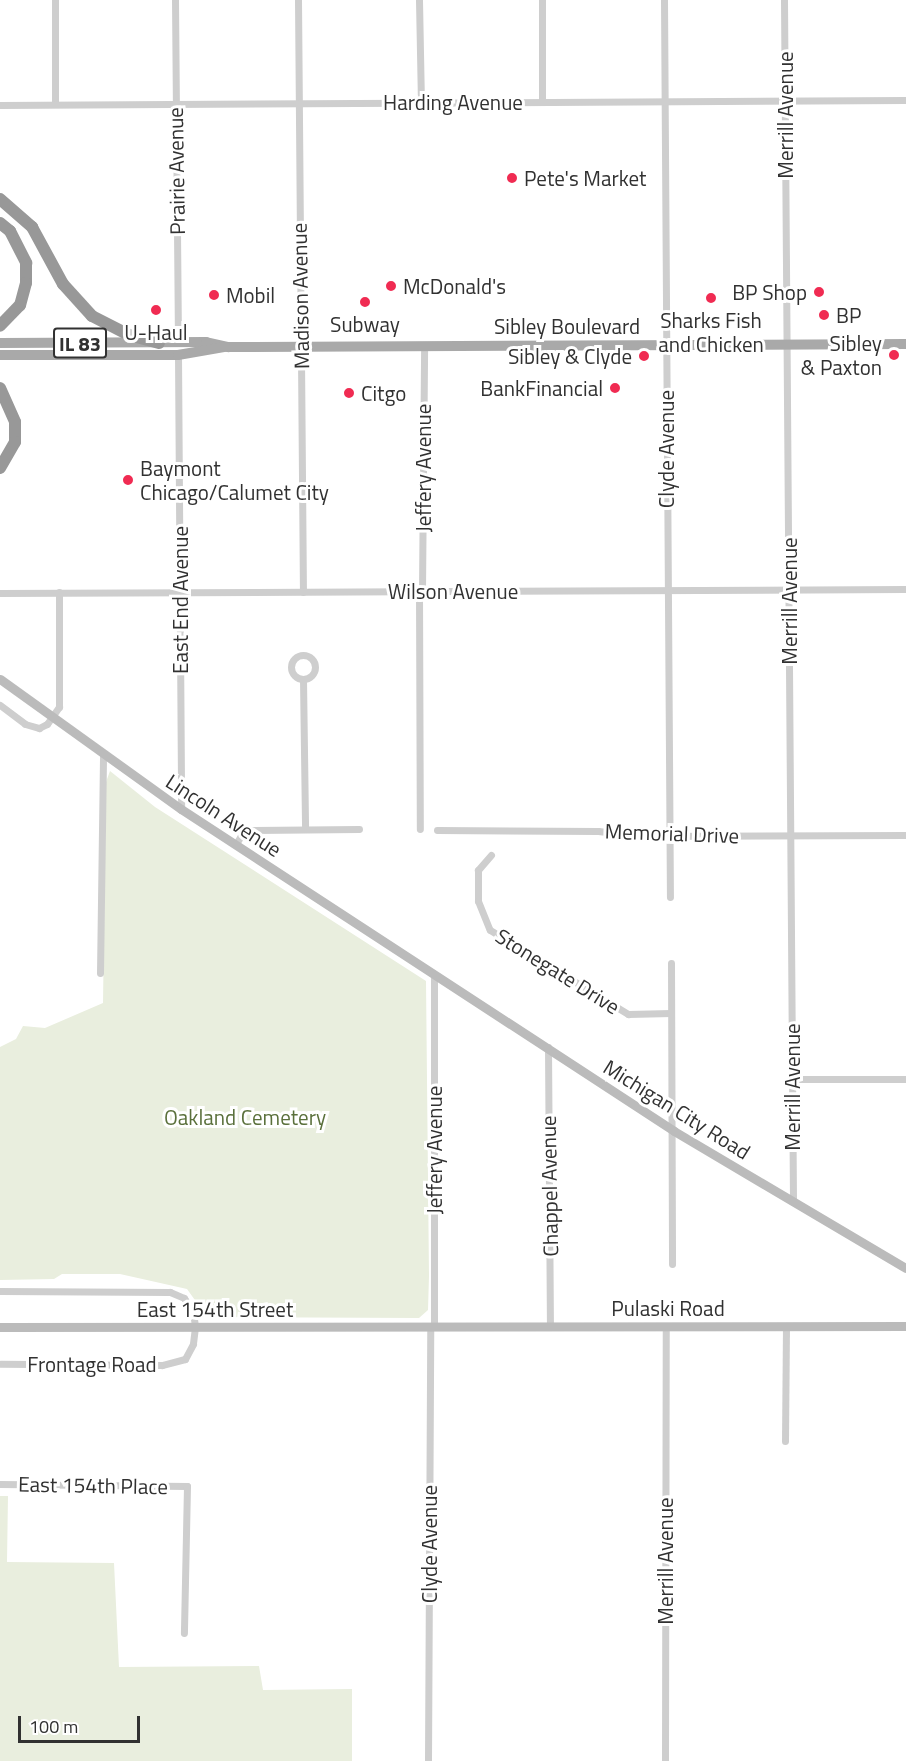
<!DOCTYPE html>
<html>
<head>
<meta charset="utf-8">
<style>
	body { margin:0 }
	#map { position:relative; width:906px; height:1761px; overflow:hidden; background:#fff; font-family:"Titillium Web",sans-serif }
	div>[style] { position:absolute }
	.green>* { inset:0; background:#e9eede }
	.street>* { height:7px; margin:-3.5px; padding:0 3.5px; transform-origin:3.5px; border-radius:3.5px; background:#cecece }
	.street>.ring { margin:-3.5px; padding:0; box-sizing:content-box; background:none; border:7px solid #cecece; border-radius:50% }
	.secondary>* { height:9px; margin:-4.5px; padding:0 4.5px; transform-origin:4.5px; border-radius:4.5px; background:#bbb }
	.primary>* { height:10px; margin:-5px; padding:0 5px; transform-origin:5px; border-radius:5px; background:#a9a9a9 }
	.highway>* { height:12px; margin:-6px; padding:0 6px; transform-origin:6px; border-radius:6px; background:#989898 }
	.dots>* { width:16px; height:16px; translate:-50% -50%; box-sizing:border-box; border:3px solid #fff; border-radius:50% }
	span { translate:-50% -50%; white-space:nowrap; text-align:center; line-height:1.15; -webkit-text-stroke:6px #fff; paint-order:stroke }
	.shield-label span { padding:2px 4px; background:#fff; border:2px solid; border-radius:4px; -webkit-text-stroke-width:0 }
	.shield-label { font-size:20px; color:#313131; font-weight:700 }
	.street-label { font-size:21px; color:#313131 }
	.poi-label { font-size:21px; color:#313131 }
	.left { translate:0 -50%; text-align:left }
	.right { translate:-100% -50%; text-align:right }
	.park-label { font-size:21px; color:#5a703b }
	.scale { position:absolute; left:18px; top:1716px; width:122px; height:27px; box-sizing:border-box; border:3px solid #313131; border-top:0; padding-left:8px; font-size:18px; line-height:21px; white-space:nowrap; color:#313131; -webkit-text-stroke:4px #fff; paint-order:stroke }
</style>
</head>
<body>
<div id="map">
	<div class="green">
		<i style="clip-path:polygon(110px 771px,155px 807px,426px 981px,429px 1276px,428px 1310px,419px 1318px,207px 1317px,187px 1289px,120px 1274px,62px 1274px,54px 1279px,0 1280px,0 1047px,16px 1039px,23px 1026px,45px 1028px,103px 1003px,106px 782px)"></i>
		<i style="clip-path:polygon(0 1496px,8px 1496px,7px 1562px,114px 1563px,119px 1667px,259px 1666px,263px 1690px,352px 1689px,352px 1761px,0 1761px)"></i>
	</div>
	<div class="street">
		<i style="left:55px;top:0;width:104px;rotate:90deg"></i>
		<i style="left:175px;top:0;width:343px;rotate:89.5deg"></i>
		<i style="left:298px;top:0;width:592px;rotate:89.52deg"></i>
		<i style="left:419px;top:0;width:102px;rotate:88.9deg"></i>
		<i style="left:542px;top:0;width:102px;rotate:90deg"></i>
		<i style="left:664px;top:0;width:897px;rotate:89.62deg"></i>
		<i style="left:784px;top:0;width:1202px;rotate:89.57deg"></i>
		<i style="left:0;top:105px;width:906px;rotate:-0.32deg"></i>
		<i style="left:178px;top:355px;width:454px;rotate:89.6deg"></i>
		<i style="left:419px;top:591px;width:238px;rotate:89.8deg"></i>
		<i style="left:422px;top:591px;width:245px;rotate:-89.5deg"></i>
		<i style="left:0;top:593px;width:906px;rotate:-0.25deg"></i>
		<i class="ring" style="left:291px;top:655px;width:17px;height:17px"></i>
		<i style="left:303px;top:679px;width:150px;rotate:89.2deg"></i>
		<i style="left:0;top:705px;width:31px;rotate:37deg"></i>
		<i style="left:25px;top:724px;width:15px;rotate:16deg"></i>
		<i style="left:39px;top:728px;width:9px;rotate:-27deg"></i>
		<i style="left:47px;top:724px;width:21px;rotate:-55deg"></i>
		<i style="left:59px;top:707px;width:115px;rotate:-90deg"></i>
		<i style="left:437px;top:830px;width:161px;rotate:0.4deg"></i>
		<i style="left:598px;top:831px;width:43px;rotate:6.6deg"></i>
		<i style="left:641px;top:836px;width:265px;rotate:-0.2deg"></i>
		<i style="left:236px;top:844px;width:16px;rotate:-60deg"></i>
		<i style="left:244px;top:830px;width:115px;rotate:-0.5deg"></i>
		<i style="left:491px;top:855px;width:20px;rotate:131deg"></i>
		<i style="left:478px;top:870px;width:31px;rotate:90deg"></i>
		<i style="left:478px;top:901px;width:31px;rotate:68deg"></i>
		<i style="left:490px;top:930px;width:162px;rotate:31.3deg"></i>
		<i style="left:628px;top:1014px;width:43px;rotate:-1.3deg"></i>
		<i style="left:671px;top:963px;width:301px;rotate:89.8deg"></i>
		<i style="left:100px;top:973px;width:219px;rotate:-89.2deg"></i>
		<i style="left:548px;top:1047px;width:279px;rotate:89.6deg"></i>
		<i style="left:792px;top:1079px;width:114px"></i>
		<i style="left:0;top:1291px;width:170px;rotate:0.3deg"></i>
		<i style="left:170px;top:1292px;width:15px;rotate:23deg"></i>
		<i style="left:184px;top:1298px;width:17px;rotate:57deg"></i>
		<i style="left:193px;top:1312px;width:15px;rotate:82deg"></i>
		<i style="left:195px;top:1327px;width:17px;rotate:97deg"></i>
		<i style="left:193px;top:1344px;width:17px;rotate:118deg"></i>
		<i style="left:185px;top:1359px;width:24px;rotate:165deg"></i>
		<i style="left:162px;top:1365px;width:162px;rotate:-179.6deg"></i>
		<i style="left:434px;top:1326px;width:352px;rotate:-90deg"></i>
		<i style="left:785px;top:1441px;width:115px;rotate:-89.5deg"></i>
		<i style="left:0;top:1484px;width:187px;rotate:0.6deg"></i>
		<i style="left:187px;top:1486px;width:147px;rotate:91.2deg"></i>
		<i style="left:428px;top:1761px;width:435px;rotate:-89.7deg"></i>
		<i style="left:665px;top:1761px;width:435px;rotate:-89.9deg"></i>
	</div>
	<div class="secondary">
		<i style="left:0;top:679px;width:223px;rotate:35.7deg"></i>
		<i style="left:181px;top:809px;width:589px;rotate:33.15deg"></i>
		<i style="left:674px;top:1131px;width:269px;rotate:30.6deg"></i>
		<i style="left:0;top:1327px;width:906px;rotate:-0.06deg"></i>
	</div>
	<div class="primary">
		<i style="left:0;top:343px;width:206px;rotate:-0.3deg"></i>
		<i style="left:206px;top:342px;width:23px;rotate:13deg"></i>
		<i style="left:228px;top:347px;width:678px;rotate:-0.25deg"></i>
		<i style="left:0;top:355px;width:178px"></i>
		<i style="left:178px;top:355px;width:48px;rotate:-9.7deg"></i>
	</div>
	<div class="highway">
		<i style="left:0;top:199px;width:43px;rotate:41.2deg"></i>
		<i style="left:32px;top:227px;width:65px;rotate:61.5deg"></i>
		<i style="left:63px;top:284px;width:43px;rotate:47.8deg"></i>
		<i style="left:92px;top:316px;width:42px;rotate:27.2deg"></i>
		<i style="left:129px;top:335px;width:31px;rotate:15deg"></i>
		<i style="left:0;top:223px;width:13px;rotate:39deg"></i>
		<i style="left:10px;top:231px;width:36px;rotate:63deg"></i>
		<i style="left:26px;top:263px;width:20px;rotate:90deg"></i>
		<i style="left:26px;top:283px;width:23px;rotate:105deg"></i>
		<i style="left:20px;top:305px;width:29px;rotate:134deg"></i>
		<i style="left:0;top:388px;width:37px;rotate:66deg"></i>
		<i style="left:15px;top:422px;width:20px;rotate:90deg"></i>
		<i style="left:15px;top:442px;width:30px;rotate:120deg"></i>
	</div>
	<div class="dots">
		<i style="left:512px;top:178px;background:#f02b52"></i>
		<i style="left:391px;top:286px;background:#f02b52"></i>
		<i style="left:819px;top:292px;background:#f02b52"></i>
		<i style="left:214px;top:295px;background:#f02b52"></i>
		<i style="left:711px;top:298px;background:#f02b52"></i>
		<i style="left:365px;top:302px;background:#f02b52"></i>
		<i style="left:156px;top:310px;background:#f02b52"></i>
		<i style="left:824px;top:315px;background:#f02b52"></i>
		<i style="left:894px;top:355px;background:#f02b52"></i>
		<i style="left:644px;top:356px;background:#f02b52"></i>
		<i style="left:615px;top:388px;background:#f02b52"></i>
		<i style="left:349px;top:393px;background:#f02b52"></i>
		<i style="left:128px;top:480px;background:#f02b52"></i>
	</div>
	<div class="shield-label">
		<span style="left:80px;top:343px">IL 83</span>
	</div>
	<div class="street-label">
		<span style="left:453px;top:102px">Harding Avenue</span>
		<span style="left:785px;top:115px;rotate:-90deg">Merrill Avenue</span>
		<span style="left:176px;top:171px;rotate:-91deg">Prairie Avenue</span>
		<span style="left:300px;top:296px;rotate:-91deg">Madison Avenue</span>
		<span style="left:567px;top:326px">Sibley Boulevard</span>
		<span style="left:666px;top:449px;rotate:-90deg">Clyde Avenue</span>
		<span style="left:423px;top:468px;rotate:-90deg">Jeffery Avenue</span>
		<span style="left:453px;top:591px">Wilson Avenue</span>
		<span style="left:180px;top:600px;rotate:-90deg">East End Avenue</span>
		<span style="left:789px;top:601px;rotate:-90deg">Merrill Avenue</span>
		<span style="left:224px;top:815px;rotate:33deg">Lincoln Avenue</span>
		<span style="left:672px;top:833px;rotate:2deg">Memorial Drive</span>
		<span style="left:558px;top:971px;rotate:32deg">Stonegate Drive</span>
		<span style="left:792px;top:1087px;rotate:-90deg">Merrill Avenue</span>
		<span style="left:677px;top:1109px;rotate:32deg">Michigan City Road</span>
		<span style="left:434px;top:1150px;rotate:-90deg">Jeffery Avenue</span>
		<span style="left:549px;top:1186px;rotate:-91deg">Chappel Avenue</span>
		<span style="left:668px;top:1308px">Pulaski Road</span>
		<span style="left:215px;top:1309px">East 154th Street</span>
		<span style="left:92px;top:1364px">Frontage Road</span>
		<span style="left:93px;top:1485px;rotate:1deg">East 154th Place</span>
		<span style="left:429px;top:1544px;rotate:-90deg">Clyde Avenue</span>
		<span style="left:665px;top:1561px;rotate:-90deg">Merrill Avenue</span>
	</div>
	<div class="poi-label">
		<span class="left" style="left:524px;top:178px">Pete's Market</span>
		<span class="left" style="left:403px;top:286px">McDonald's</span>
		<span class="right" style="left:807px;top:292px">BP Shop</span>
		<span class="left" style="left:226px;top:295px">Mobil</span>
		<span class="left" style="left:836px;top:315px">BP</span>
		<span style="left:711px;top:332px">Sharks Fish<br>and Chicken</span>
		<span style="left:365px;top:324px">Subway</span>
		<span style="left:156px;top:332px">U-Haul</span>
		<span class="right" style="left:882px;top:355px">Sibley<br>&amp; Paxton</span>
		<span class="right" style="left:632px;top:356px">Sibley &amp; Clyde</span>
		<span class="right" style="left:603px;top:388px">BankFinancial</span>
		<span class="left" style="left:361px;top:393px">Citgo</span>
		<span class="left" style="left:140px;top:480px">Baymont<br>Chicago/Calumet City</span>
	</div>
	<div class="park-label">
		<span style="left:245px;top:1117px">Oakland Cemetery</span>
	</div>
	<div class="scale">100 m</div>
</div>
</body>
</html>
